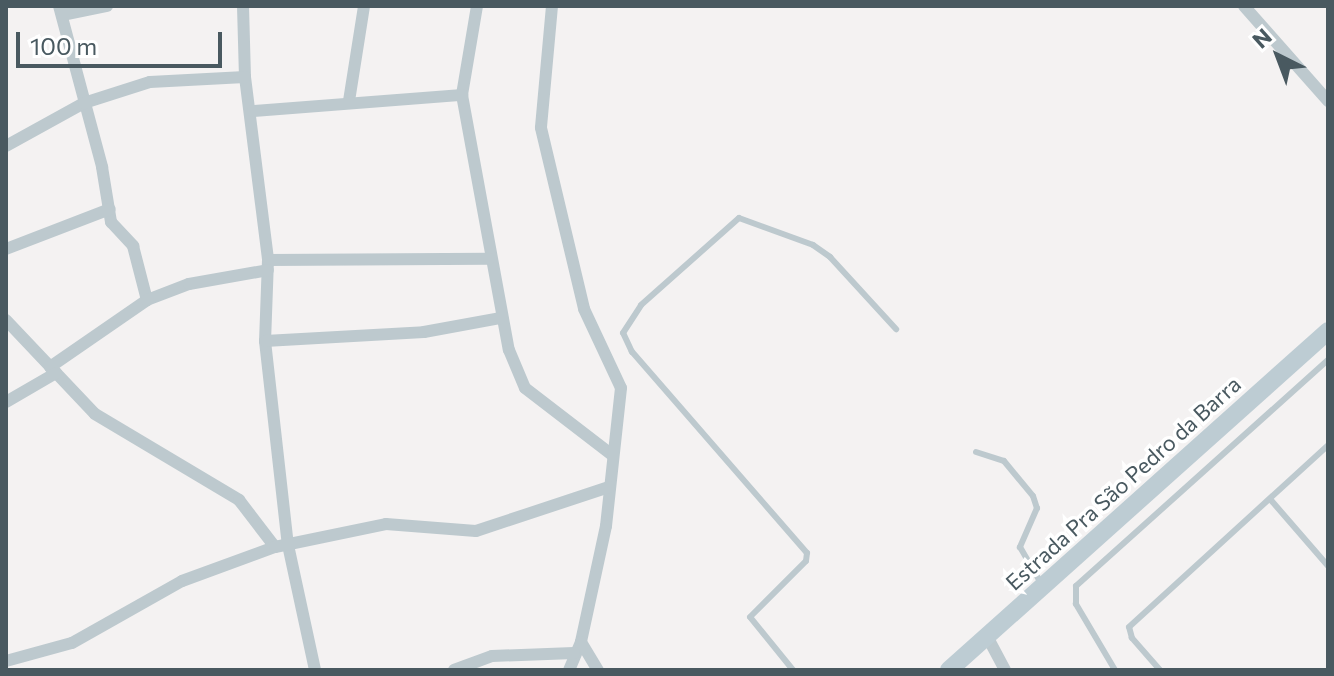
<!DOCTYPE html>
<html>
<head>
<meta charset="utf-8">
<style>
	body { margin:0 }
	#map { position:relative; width:1334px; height:676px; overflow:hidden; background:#f4f2f2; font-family:Commissioner,sans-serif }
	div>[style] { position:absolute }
	.lane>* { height:6px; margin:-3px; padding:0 3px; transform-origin:3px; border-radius:3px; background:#bdc9ce }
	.street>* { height:12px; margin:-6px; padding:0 6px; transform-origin:6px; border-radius:6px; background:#bdc9ce }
	.secondary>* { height:18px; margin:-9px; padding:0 9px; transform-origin:9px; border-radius:9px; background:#bdccd3 }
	span { translate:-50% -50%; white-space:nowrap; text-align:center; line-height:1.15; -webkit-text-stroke:7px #fff; paint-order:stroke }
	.street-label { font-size:22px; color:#495960 }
	.frame { position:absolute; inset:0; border:8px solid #495960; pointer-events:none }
	.north { position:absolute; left:1238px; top:16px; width:80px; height:80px; -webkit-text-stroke:6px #fff; paint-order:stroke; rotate:318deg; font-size:22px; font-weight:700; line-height:32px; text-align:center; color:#495960 }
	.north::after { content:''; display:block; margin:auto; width:28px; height:36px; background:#495960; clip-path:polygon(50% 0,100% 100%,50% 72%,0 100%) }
	.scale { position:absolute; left:16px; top:32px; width:206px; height:36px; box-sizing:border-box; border:4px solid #495960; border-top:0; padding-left:10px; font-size:24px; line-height:28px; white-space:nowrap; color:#495960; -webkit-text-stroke:6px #fff; paint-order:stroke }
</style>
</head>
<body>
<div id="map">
	<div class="lane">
		<i style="left:976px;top:452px;width:29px;rotate:18deg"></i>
		<i style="left:1004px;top:461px;width:45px;rotate:50.4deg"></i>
		<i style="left:1033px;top:496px;width:13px;rotate:72deg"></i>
		<i style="left:1037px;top:508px;width:43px;rotate:113.6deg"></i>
		<i style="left:1020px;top:547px;width:44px;rotate:59.9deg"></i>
		<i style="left:1270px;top:499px;width:89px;rotate:49.1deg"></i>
		<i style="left:793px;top:670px;width:68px;rotate:-129.1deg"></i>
		<i style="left:750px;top:617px;width:79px;rotate:-45deg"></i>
		<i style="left:806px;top:561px;width:8px;rotate:-83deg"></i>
		<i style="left:807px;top:553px;width:267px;rotate:-131deg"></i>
		<i style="left:632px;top:352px;width:21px;rotate:-115deg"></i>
		<i style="left:623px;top:333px;width:33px;rotate:-57deg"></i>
		<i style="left:641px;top:305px;width:131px;rotate:-41.6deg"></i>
		<i style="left:739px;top:218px;width:79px;rotate:20deg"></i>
		<i style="left:813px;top:245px;width:21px;rotate:35deg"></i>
		<i style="left:830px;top:257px;width:98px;rotate:47.5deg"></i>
		<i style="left:1115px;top:670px;width:77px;rotate:-120.6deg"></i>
		<i style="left:1076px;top:604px;width:18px;rotate:-90deg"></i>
		<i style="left:1076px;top:586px;width:338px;rotate:-41.9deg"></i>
		<i style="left:1160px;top:670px;width:43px;rotate:-131.2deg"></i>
		<i style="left:1132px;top:638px;width:11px;rotate:-105deg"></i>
		<i style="left:1129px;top:627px;width:270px;rotate:-42.4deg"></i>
	</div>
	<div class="street">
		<i style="left:59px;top:6px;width:167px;rotate:75deg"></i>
		<i style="left:102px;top:167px;width:56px;rotate:80.7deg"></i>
		<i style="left:111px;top:222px;width:33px;rotate:47deg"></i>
		<i style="left:133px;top:246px;width:56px;rotate:75.5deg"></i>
		<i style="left:243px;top:6px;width:71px;rotate:88.4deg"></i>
		<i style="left:245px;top:77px;width:184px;rotate:82.8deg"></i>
		<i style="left:268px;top:260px;width:81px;rotate:92.1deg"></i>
		<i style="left:265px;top:341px;width:205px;rotate:83.6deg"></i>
		<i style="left:288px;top:545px;width:128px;rotate:77.8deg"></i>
		<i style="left:477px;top:6px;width:90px;rotate:99.6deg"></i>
		<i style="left:462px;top:95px;width:259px;rotate:79.6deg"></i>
		<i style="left:509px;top:350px;width:41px;rotate:67.2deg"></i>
		<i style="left:525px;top:388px;width:110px;rotate:37.6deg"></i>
		<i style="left:552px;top:6px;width:122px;rotate:95.2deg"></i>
		<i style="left:541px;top:128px;width:186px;rotate:76.6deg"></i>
		<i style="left:584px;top:309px;width:87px;rotate:64.9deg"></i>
		<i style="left:621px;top:388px;width:139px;rotate:96.2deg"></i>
		<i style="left:606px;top:526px;width:119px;rotate:102.2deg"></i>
		<i style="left:581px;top:642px;width:30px;rotate:113deg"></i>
		<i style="left:1244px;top:6px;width:127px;rotate:48.5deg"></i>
		<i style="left:62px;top:15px;width:46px;rotate:-11.3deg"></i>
		<i style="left:349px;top:101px;width:96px;rotate:-81deg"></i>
		<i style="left:253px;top:111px;width:210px;rotate:-4.4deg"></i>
		<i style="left:6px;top:146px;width:89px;rotate:-28.9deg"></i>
		<i style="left:84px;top:103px;width:69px;rotate:-17.7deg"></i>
		<i style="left:150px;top:82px;width:95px;rotate:-3deg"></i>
		<i style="left:6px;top:249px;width:111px;rotate:-21deg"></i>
		<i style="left:268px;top:260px;width:221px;rotate:-0.3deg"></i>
		<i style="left:6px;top:320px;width:129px;rotate:46.6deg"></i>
		<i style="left:95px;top:414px;width:168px;rotate:30.8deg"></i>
		<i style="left:239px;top:500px;width:59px;rotate:52.5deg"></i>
		<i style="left:265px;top:341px;width:159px;rotate:-3.2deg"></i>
		<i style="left:424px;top:332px;width:77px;rotate:-10.4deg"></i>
		<i style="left:50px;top:367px;width:118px;rotate:-34.6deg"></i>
		<i style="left:147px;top:300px;width:45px;rotate:-20.9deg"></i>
		<i style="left:189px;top:284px;width:80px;rotate:-10deg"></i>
		<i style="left:6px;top:402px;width:58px;rotate:-30.1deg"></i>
		<i style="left:988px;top:638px;width:36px;rotate:62deg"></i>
		<i style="left:581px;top:642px;width:33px;rotate:59deg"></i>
		<i style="left:6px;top:661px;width:68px;rotate:-15.3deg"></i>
		<i style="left:72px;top:643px;width:126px;rotate:-29.4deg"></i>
		<i style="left:182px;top:581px;width:99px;rotate:-20.1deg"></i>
		<i style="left:275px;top:547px;width:113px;rotate:-11.7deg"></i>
		<i style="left:386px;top:524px;width:90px;rotate:4.4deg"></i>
		<i style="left:476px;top:531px;width:140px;rotate:-18.3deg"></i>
		<i style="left:454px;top:670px;width:40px;rotate:-20.2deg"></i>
		<i style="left:492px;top:656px;width:82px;rotate:-2.1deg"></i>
	</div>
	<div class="secondary">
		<i style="left:949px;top:670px;width:508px;rotate:-41.81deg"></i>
	</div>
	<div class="street-label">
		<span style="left:1123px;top:483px;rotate:-42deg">Estrada Pra São Pedro da Barra</span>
	</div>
	<div class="frame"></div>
	<div class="north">N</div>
	<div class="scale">100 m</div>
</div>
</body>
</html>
